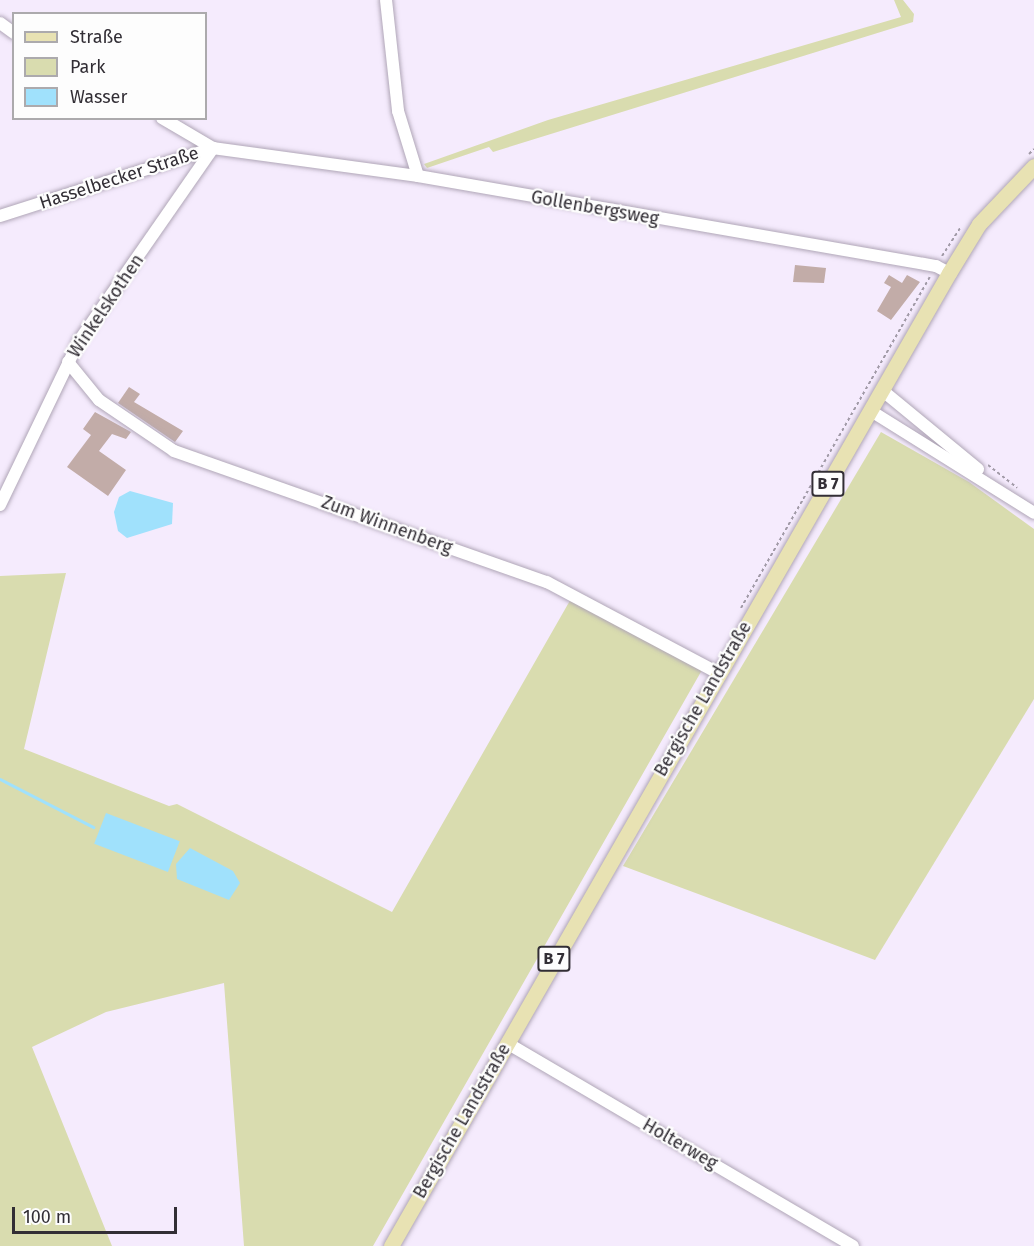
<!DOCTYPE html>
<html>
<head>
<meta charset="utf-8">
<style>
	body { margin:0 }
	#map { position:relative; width:1034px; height:1246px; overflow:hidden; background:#f5ebfd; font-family:"Fira Sans",sans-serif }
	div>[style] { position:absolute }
	.green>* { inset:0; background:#d9dcaf }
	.water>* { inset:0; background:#a0e1fc; transform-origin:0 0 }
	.stream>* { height:3px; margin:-1.5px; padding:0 1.5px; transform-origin:1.5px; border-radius:1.5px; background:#a0e1fc }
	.building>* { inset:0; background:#c2aca8 }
	.path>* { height:2px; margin-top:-1px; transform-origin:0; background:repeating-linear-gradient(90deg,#a19aa7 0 3px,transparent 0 6px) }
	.roads { filter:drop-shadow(0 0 2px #b0a6b7) drop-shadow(0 0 2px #b0a6b7) }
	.minor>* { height:12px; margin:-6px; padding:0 6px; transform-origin:6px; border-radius:6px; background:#fff }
	.major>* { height:15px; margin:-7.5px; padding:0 7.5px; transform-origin:7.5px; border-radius:7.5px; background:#e8e2b3 }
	span { translate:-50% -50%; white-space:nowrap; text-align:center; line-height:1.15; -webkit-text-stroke:4.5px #fdfdfd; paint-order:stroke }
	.shield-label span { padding:2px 4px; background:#fdfdfd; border:2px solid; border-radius:4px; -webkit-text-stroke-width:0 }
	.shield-label { font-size:16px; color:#322e35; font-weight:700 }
	.street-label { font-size:18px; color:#322e35 }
	.legend { position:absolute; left:12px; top:12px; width:195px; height:108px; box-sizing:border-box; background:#fdfdfd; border:2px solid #acaaad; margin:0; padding:8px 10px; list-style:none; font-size:18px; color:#322e35 }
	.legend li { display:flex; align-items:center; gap:12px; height:30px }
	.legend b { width:30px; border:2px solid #acaaad }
	.scale { position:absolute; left:12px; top:1207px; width:165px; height:27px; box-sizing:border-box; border:3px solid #322e35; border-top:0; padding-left:8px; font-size:18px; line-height:21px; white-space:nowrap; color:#322e35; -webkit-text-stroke:4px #fdfdfd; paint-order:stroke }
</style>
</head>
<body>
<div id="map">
	<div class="green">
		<i style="clip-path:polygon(894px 0,903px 0,914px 14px,913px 22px,493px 152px,489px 147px,427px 168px,424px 164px,548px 120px,901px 17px)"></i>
		<i style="clip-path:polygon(881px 432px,969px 482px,1034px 529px,1034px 699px,875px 960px,623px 866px)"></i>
		<i style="clip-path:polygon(66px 573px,24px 749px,169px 806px,177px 804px,392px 912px,572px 597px,702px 670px,373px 1246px,244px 1246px,224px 983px,106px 1012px,32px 1047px,112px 1246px,0 1246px,0 576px)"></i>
	</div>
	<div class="water">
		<i style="clip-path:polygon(130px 491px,173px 503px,172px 524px,127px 538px,118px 531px,114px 512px,119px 497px)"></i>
		<i style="left:106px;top:813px;width:79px;height:33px;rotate:21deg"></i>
		<i style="clip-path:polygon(190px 848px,233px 871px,240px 883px,229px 900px,177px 879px,176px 864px)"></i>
	</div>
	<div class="stream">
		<i style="left:0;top:779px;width:105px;rotate:27.3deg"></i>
	</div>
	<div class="building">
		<i style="clip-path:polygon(795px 265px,826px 268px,824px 283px,793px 282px)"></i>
		<i style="clip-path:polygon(889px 275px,902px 283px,907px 275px,920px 282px,891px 320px,877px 311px,891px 287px,884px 283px)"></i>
		<i style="clip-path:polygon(129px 387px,140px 394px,134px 402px,183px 431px,175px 442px,118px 403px)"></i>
		<i style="clip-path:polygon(95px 412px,131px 432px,126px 439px,112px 434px,99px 451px,126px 470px,108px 496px,67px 467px,91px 435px,83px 429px)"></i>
	</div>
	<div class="path">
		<i style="left:1029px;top:154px;width:7px;rotate:-45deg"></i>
		<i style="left:942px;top:256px;width:33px;rotate:-57deg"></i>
		<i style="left:988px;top:465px;width:37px;rotate:38deg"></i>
		<i style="left:741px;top:608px;width:381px;rotate:-60.3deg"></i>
	</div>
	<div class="roads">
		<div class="minor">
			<i style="left:386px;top:0;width:112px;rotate:83.8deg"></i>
			<i style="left:398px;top:111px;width:68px;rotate:72.9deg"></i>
			<i style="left:418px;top:176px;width:526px;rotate:9.86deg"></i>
			<i style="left:936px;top:266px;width:15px;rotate:28deg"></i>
			<i style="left:0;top:23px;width:17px;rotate:36deg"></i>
			<i style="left:162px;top:118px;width:59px;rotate:30.5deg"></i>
			<i style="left:0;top:216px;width:224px;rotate:-17.7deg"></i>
			<i style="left:213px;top:148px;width:207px;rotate:7.8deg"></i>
			<i style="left:68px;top:362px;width:49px;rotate:50.8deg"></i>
			<i style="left:99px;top:400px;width:91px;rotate:34.2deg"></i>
			<i style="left:174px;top:451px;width:395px;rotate:19.4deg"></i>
			<i style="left:547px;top:582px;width:194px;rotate:28deg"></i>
			<i style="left:883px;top:391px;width:123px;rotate:39.4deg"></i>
			<i style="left:871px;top:411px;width:192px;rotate:32deg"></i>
			<i style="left:0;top:505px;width:182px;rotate:-64.3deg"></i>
			<i style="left:79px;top:341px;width:235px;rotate:-55.2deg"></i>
			<i style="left:507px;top:1043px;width:401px;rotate:30.4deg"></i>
		</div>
		<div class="major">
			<i style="left:391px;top:1246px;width:1122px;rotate:-60.17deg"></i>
			<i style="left:949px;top:273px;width:57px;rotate:-58.5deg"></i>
			<i style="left:979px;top:224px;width:80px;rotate:-46.5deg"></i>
		</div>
	</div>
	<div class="shield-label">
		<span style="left:828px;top:484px">B 7</span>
		<span style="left:554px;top:959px">B 7</span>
	</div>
	<div class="street-label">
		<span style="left:119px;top:178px;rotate:-18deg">Hasselbecker Straße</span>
		<span style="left:595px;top:208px;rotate:10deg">Gollenbergsweg</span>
		<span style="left:106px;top:306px;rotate:-56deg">Winkelskothen</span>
		<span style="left:387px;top:525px;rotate:20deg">Zum Winnenberg</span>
		<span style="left:703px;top:699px;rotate:-60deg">Bergische Landstraße</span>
		<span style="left:462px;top:1121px;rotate:-60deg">Bergische Landstraße</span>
		<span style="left:680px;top:1144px;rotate:30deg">Holterweg</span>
	</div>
	<ul class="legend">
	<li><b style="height:8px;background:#e8e2b3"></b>Straße</li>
	<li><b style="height:16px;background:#d9dcaf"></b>Park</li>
	<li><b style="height:16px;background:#a0e1fc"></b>Wasser</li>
	</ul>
	<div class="scale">100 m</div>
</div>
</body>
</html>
